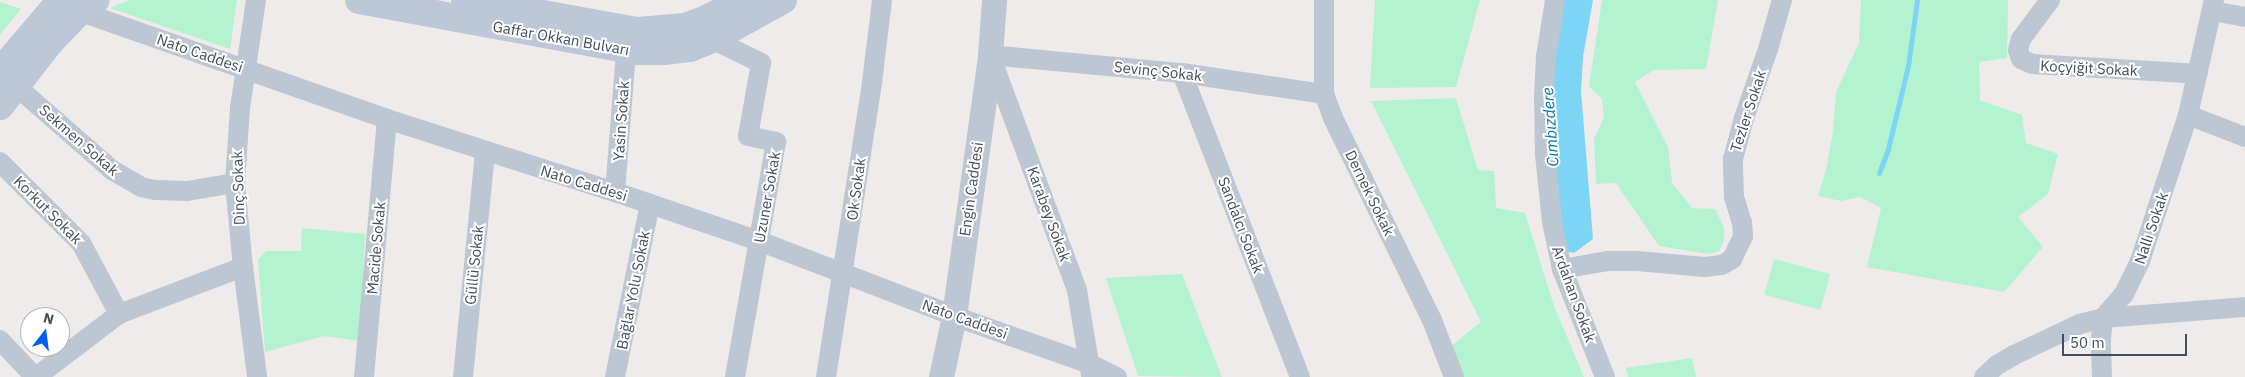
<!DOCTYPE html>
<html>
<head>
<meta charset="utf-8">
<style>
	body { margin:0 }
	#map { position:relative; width:2245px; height:377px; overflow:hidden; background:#efebeb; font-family:"IBM Plex Sans",sans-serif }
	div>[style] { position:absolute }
	.green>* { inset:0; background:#b3f3cf; transform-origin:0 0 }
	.water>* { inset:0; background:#7cd5f5 }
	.stream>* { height:5px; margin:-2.5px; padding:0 2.5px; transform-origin:2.5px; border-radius:2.5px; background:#7cd5f5 }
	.minor>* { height:20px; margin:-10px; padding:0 10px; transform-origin:10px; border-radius:10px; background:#bdc7d3 }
	.tertiary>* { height:25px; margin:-12.5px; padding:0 12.5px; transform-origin:12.5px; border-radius:12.5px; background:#bdc7d3 }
	.secondary>* { height:28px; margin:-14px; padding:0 14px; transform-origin:14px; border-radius:14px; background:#bcc7d8 }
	span { translate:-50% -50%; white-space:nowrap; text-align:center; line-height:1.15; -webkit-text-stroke:4px #fff; paint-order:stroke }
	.street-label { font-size:15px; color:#424e5b }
	.water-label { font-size:16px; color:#017ba8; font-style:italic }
	.north { position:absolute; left:20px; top:307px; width:50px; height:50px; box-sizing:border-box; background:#fff; border:1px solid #b3b8bd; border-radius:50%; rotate:15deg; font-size:14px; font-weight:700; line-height:20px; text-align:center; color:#424e5b }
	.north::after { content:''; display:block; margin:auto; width:18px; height:22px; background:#065eee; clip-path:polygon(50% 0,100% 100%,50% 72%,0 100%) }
	.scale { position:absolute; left:2062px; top:334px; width:125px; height:22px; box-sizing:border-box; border:2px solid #424e5b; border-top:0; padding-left:6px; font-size:15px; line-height:18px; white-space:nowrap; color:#424e5b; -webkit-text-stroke:4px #fff; paint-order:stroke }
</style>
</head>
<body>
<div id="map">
	<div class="green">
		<i style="clip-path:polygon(129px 0,237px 0,230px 49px,110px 8px)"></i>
		<i style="clip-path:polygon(1375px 0,1480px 0,1456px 87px,1370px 88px)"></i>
		<i style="clip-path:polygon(1602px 0,1718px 0,1706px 69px,1654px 70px,1635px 82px,1668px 147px,1672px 183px,1692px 208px,1715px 209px,1724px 227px,1724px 241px,1719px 251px,1708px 254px,1659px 246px,1616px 183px,1596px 184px,1594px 139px,1604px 117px,1602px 99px,1589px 86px)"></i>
		<i style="clip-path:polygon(1861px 0,2008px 0,2007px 58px,1979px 62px,1980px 100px,2022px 115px,2026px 143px,2058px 154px,2048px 194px,2018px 217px,2043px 247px,2004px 292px,1867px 267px,1881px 208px,1860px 197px,1841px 201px,1818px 196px,1826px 170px,1833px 131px,1836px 92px,1859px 43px)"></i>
		<i style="clip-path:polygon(0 2px,21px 9px,0 35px)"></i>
		<i style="clip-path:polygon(1456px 98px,1478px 170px,1494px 171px,1496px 208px,1525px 213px,1554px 306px,1584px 377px,1459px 377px,1451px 346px,1481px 322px,1371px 101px)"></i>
		<i style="clip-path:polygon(302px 228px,365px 234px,360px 341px,324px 336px,265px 352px,258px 260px,266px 251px,301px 251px)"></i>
		<i style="left:1774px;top:259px;width:58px;height:37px;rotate:15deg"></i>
		<i style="clip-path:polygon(1182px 274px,1222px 377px,1138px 376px,1106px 278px)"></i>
		<i style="clip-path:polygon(1692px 358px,1696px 377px,1628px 377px,1626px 368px)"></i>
	</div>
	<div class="water">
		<i style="clip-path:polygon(1555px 0,1593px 0,1583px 57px,1581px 91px,1593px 239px,1574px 253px,1556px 249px,1552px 222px)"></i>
	</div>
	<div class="stream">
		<i style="left:1879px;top:173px;width:26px;rotate:-69deg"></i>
		<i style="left:1888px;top:149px;width:85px;rotate:-76.5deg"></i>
		<i style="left:1908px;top:66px;width:67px;rotate:-82.2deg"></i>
	</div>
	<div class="minor">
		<i style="left:256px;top:0;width:109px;rotate:98.4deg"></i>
		<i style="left:240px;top:108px;width:75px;rotate:93.8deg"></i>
		<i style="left:235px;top:183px;width:84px;rotate:84.6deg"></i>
		<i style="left:243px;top:267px;width:111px;rotate:82.7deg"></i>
		<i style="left:1324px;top:0;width:94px;rotate:90deg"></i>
		<i style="left:1324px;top:94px;width:26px;rotate:69deg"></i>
		<i style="left:1333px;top:118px;width:225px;rotate:63.9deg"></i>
		<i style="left:1432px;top:320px;width:61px;rotate:68.9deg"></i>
		<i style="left:1555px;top:0;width:58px;rotate:99deg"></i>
		<i style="left:1546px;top:57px;width:39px;rotate:93deg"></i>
		<i style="left:1544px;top:96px;width:58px;rotate:89deg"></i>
		<i style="left:1545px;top:154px;width:68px;rotate:84.1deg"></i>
		<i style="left:1552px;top:222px;width:48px;rotate:78deg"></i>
		<i style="left:1562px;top:269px;width:116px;rotate:68.3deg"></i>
		<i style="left:2050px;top:0;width:49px;rotate:126.6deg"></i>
		<i style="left:2021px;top:39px;width:11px;rotate:105deg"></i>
		<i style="left:2018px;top:50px;width:9px;rotate:72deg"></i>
		<i style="left:2021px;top:59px;width:12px;rotate:24deg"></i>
		<i style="left:2032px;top:64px;width:166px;rotate:3.4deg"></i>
		<i style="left:70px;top:8px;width:336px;rotate:19.3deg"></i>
		<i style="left:387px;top:119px;width:239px;rotate:17.8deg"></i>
		<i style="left:615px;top:192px;width:152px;rotate:18.8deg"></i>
		<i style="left:759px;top:241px;width:209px;rotate:21deg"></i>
		<i style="left:954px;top:316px;width:144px;rotate:19.4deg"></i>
		<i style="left:1090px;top:364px;width:30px;rotate:26deg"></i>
		<i style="left:2212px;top:11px;width:34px;rotate:10deg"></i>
		<i style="left:712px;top:39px;width:55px;rotate:26.1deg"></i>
		<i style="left:761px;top:63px;width:74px;rotate:100.1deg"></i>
		<i style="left:748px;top:136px;width:29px;rotate:12deg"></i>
		<i style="left:776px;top:142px;width:239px;rotate:99.9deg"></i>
		<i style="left:1182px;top:73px;width:326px;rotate:68.8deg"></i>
		<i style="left:16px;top:86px;width:128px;rotate:41.2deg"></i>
		<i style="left:112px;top:170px;width:34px;rotate:30deg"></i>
		<i style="left:141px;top:187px;width:14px;rotate:12deg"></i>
		<i style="left:155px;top:190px;width:32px;rotate:2deg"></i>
		<i style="left:187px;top:191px;width:49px;rotate:-9.5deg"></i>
		<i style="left:2188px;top:115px;width:61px;rotate:21.1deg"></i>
		<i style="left:0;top:162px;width:115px;rotate:45deg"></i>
		<i style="left:81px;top:243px;width:81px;rotate:61.8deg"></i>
		<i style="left:615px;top:192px;width:141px;rotate:-85.5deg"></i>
		<i style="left:1562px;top:269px;width:47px;rotate:-9.9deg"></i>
		<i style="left:1608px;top:261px;width:29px"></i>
		<i style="left:1637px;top:261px;width:68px;rotate:5deg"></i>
		<i style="left:1705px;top:267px;width:17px;rotate:-7deg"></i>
		<i style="left:1722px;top:265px;width:12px;rotate:-31deg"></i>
		<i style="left:1732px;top:259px;width:25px;rotate:-64deg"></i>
		<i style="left:1743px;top:236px;width:13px;rotate:-94deg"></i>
		<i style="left:1742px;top:223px;width:28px;rotate:-107deg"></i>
		<i style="left:1734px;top:196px;width:37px;rotate:-92deg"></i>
		<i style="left:1733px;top:159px;width:42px;rotate:-75deg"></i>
		<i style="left:1744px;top:118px;width:73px;rotate:-70.8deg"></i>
		<i style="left:1768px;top:49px;width:51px;rotate:-74.1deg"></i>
		<i style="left:0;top:340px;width:51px;rotate:46.6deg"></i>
		<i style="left:1091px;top:375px;width:86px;rotate:-99.4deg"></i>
		<i style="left:1077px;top:290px;width:251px;rotate:-110.3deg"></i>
		<i style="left:990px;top:55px;width:193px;rotate:5.4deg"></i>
		<i style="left:1182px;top:73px;width:144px;rotate:8.4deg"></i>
		<i style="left:36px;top:377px;width:104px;rotate:-37.2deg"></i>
		<i style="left:119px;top:314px;width:133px;rotate:-20.8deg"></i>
		<i style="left:364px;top:377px;width:259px;rotate:-84.9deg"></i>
		<i style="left:463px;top:377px;width:226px;rotate:-84.4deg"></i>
		<i style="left:615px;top:377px;width:177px;rotate:-78.6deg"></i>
		<i style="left:826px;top:377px;width:299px;rotate:-81.1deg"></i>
		<i style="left:872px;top:82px;width:83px;rotate:-83deg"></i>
		<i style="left:1984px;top:377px;width:18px;rotate:-43deg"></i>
		<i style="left:1997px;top:365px;width:20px;rotate:-30deg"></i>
		<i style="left:2014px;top:355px;width:73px;rotate:-25.2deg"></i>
		<i style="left:2080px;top:324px;width:24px;rotate:-15deg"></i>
		<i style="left:2103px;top:318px;width:32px;rotate:-49deg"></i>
		<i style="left:2124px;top:294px;width:37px;rotate:-64deg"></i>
		<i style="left:2140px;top:261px;width:154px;rotate:-71.8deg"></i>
		<i style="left:2188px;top:115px;width:118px;rotate:-77.3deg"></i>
		<i style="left:2102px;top:377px;width:38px;rotate:-92deg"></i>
		<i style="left:2101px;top:339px;width:21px;rotate:-85deg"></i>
		<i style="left:2103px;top:318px;width:142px;rotate:-4.4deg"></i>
	</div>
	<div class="tertiary">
		<i style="left:941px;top:377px;width:62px;rotate:-78deg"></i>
		<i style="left:954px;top:316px;width:263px;rotate:-82.1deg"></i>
		<i style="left:990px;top:55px;width:55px;rotate:-85.8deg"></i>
	</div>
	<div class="secondary">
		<i style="left:359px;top:0;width:282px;rotate:10.4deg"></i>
		<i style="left:636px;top:51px;width:28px"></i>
		<i style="left:664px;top:51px;width:26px;rotate:-7deg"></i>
		<i style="left:690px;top:48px;width:24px;rotate:-22deg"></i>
		<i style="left:712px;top:39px;width:81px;rotate:-28.8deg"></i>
		<i style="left:465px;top:0;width:176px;rotate:10.2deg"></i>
		<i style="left:638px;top:31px;width:47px;rotate:-4.9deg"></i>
		<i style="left:685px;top:27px;width:20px;rotate:-20deg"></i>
		<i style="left:704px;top:20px;width:45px;rotate:-26.6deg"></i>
		<i style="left:0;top:72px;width:94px;rotate:-49.7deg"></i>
		<i style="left:0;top:106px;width:83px;rotate:-51.9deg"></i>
		<i style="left:51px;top:41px;width:42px;rotate:-46deg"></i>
		<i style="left:80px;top:11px;width:19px;rotate:-35deg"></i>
	</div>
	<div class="street-label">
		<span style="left:561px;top:38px;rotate:10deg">Gaffar Okkan Bulvarı</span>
		<span style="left:200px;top:53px;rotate:19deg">Nato Caddesi</span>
		<span style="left:2089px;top:68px;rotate:3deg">Koçyiğit Sokak</span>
		<span style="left:1158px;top:71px;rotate:6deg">Sevinç Sokak</span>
		<span style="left:1748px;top:111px;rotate:-72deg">Tezler Sokak</span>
		<span style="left:621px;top:121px;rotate:-86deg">Yasin Sokak</span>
		<span style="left:79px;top:140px;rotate:41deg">Sekmen Sokak</span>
		<span style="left:584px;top:183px;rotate:17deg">Nato Caddesi</span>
		<span style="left:238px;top:188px;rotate:-92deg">Dinç Sokak</span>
		<span style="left:856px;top:189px;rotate:-82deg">Ok Sokak</span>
		<span style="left:971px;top:189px;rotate:-82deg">Engin Caddesi</span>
		<span style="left:1370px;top:193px;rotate:64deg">Dernek Sokak</span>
		<span style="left:767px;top:197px;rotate:-80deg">Uzuner Sokak</span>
		<span style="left:48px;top:210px;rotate:45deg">Korkut Sokak</span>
		<span style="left:1049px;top:214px;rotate:70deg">Karabey Sokak</span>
		<span style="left:1241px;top:225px;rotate:69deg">Sandalcı Sokak</span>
		<span style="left:2151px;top:228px;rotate:-71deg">Nallı Sokak</span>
		<span style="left:376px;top:248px;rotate:-85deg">Macide Sokak</span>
		<span style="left:474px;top:265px;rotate:-84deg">Güllü Sokak</span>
		<span style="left:633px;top:290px;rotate:-79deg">Bağlar Yolu Sokak</span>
		<span style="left:1574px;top:294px;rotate:70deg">Ardahan Sokak</span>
		<span style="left:965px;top:319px;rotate:20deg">Nato Caddesi</span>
	</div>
	<div class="water-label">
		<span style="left:1550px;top:127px;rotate:-94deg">Cımbızdere</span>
	</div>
	<div class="north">N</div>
	<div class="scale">50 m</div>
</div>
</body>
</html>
